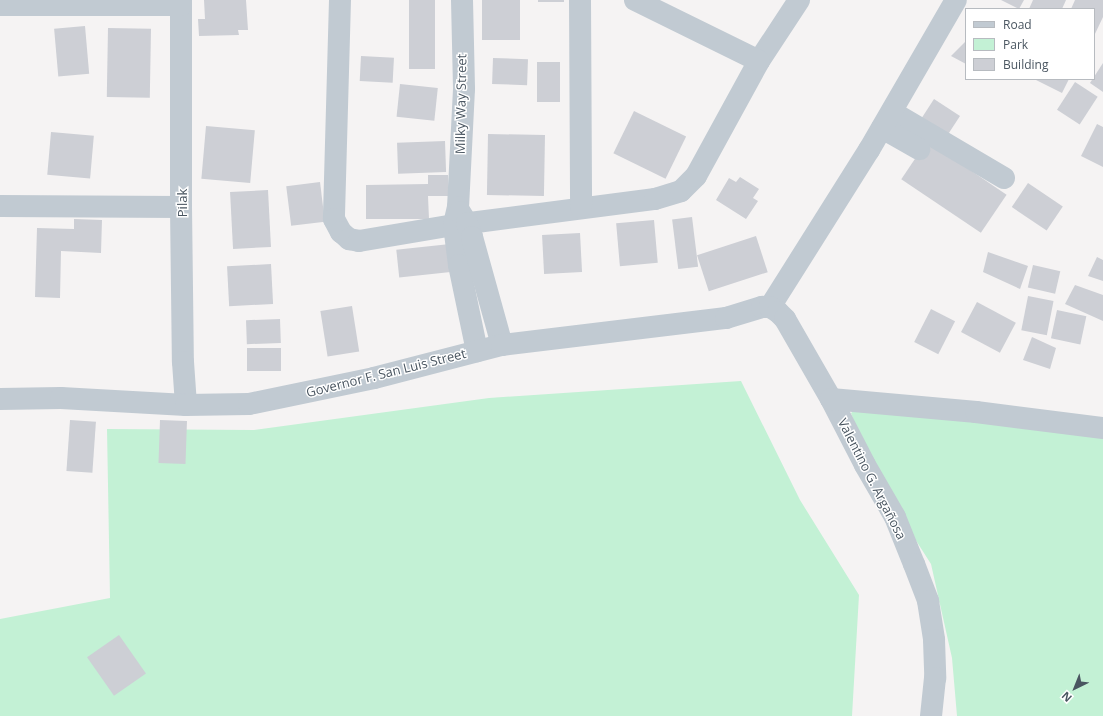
<!DOCTYPE html>
<html>
<head>
<meta charset="utf-8">
<style>
	body { margin:0 }
	#map { position:relative; width:1103px; height:716px; overflow:hidden; background:#f5f3f3; font-family:"Open Sans",sans-serif }
	div>[style] { position:absolute }
	.green>* { inset:0; background:#c3f1d5 }
	.building>* { inset:0; background:#cdcfd5; transform-origin:0 0 }
	.minor>* { height:22px; margin:-11px; padding:0 11px; transform-origin:11px; border-radius:11px; background:#c1cad2 }
	span { translate:-50% -50%; white-space:nowrap; text-align:center; line-height:1.15; -webkit-text-stroke:3px #fff; paint-order:stroke }
	.street-label { font-size:13px; color:#4a5661 }
	.legend { position:absolute; left:965px; top:8px; width:130px; height:72px; box-sizing:border-box; background:#fff; border:1px solid #b7bbc0; margin:0; padding:5px 7px; list-style:none; font-size:12px; color:#4a5661 }
	.legend li { display:flex; align-items:center; gap:8px; height:20px }
	.legend b { width:20px; border:1px solid #b7bbc0 }
	.north { position:absolute; left:1055px; top:668px; width:40px; height:40px; -webkit-text-stroke:3px #fff; paint-order:stroke; rotate:223deg; font-size:11px; font-weight:700; line-height:16px; text-align:center; color:#4a5661 }
	.north::after { content:''; display:block; margin:auto; width:14px; height:18px; background:#4a5661; clip-path:polygon(50% 0,100% 100%,50% 72%,0 100%) }
</style>
</head>
<body>
<div id="map">
	<div class="green">
		<i style="clip-path:polygon(741px 381px,800px 500px,859px 595px,852px 716px,0 716px,0 619px,110px 598px,107px 429px,254px 430px,489px 398px)"></i>
		<i style="clip-path:polygon(864px 403px,1103px 433px,1103px 716px,957px 716px,952px 658px,931px 564px,871px 470px,851px 413px)"></i>
	</div>
	<div class="building">
		<i style="clip-path:polygon(204px 0,246px 0,248px 30px,238px 30px,239px 35px,199px 36px,198px 19px,205px 19px)"></i>
		<i style="left:409px;top:0;width:26px;height:69px"></i>
		<i style="left:482px;top:0;width:38px;height:40px"></i>
		<i style="left:538px;top:0;width:26px;height:2px"></i>
		<i style="clip-path:polygon(1001px 0,1024px 0,1019px 9px)"></i>
		<i style="clip-path:polygon(1033px 0,1066px 0,1062px 9px,1029px 9px)"></i>
		<i style="clip-path:polygon(1075px 0,1103px 0,1103px 17px,1094px 36px,1094px 9px,1071px 9px)"></i>
		<i style="left:85px;top:26px;width:48px;height:31px;rotate:85deg"></i>
		<i style="left:108px;top:28px;width:43px;height:69px;rotate:1deg"></i>
		<i style="clip-path:polygon(966px 41px,966px 64px,951px 56px)"></i>
		<i style="left:361px;top:56px;width:33px;height:25px;rotate:3deg"></i>
		<i style="left:493px;top:58px;width:35px;height:26px;rotate:2deg"></i>
		<i style="left:537px;top:62px;width:23px;height:40px"></i>
		<i style="clip-path:polygon(1103px 63px,1103px 92px,1090px 83px)"></i>
		<i style="clip-path:polygon(1034px 79px,1069px 79px,1062px 93px)"></i>
		<i style="left:1075px;top:82px;width:27px;height:33px;rotate:33deg"></i>
		<i style="left:400px;top:84px;width:38px;height:33px;rotate:6deg"></i>
		<i style="left:934px;top:99px;width:31px;height:24px;rotate:33deg"></i>
		<i style="left:634px;top:111px;width:58px;height:47px;rotate:26deg"></i>
		<i style="clip-path:polygon(1097px 124px,1103px 127px,1103px 167px,1081px 156px)"></i>
		<i style="left:206px;top:126px;width:49px;height:53px;rotate:5deg"></i>
		<i style="left:51px;top:132px;width:43px;height:43px;rotate:5deg"></i>
		<i style="left:488px;top:134px;width:57px;height:61px;rotate:1deg"></i>
		<i style="left:445px;top:141px;width:31px;height:48px;rotate:88deg"></i>
		<i style="left:927px;top:141px;width:96px;height:46px;rotate:34deg"></i>
		<i style="clip-path:polygon(428px 175px,448px 175px,449px 196px,428px 196px,429px 219px,366px 219px,366px 185px,428px 184px)"></i>
		<i style="clip-path:polygon(740px 177px,759px 189px,753px 198px,758px 201px,746px 219px,716px 200px,729px 178px,736px 182px)"></i>
		<i style="left:320px;top:182px;width:40px;height:34px;rotate:83deg"></i>
		<i style="left:1028px;top:183px;width:42px;height:29px;rotate:34deg"></i>
		<i style="left:268px;top:190px;width:57px;height:38px;rotate:87deg"></i>
		<i style="left:692px;top:217px;width:50px;height:20px;rotate:83deg"></i>
		<i style="clip-path:polygon(74px 219px,102px 220px,101px 253px,61px 251px,60px 298px,35px 297px,37px 228px,74px 229px)"></i>
		<i style="left:654px;top:220px;width:43px;height:38px;rotate:85deg"></i>
		<i style="left:580px;top:233px;width:39px;height:38px;rotate:87deg"></i>
		<i style="left:756px;top:236px;width:38px;height:62px;rotate:72deg"></i>
		<i style="left:450px;top:244px;width:28px;height:54px;rotate:84deg"></i>
		<i style="clip-path:polygon(988px 252px,1028px 266px,1020px 289px,983px 272px)"></i>
		<i style="clip-path:polygon(1097px 257px,1103px 260px,1103px 281px,1088px 276px)"></i>
		<i style="left:271px;top:264px;width:40px;height:44px;rotate:87deg"></i>
		<i style="left:1033px;top:265px;width:28px;height:23px;rotate:13deg"></i>
		<i style="clip-path:polygon(1075px 285px,1103px 295px,1103px 321px,1065px 304px)"></i>
		<i style="left:1028px;top:296px;width:26px;height:35px;rotate:11deg"></i>
		<i style="left:977px;top:302px;width:44px;height:34px;rotate:28deg"></i>
		<i style="left:352px;top:306px;width:46px;height:32px;rotate:81deg"></i>
		<i style="left:931px;top:309px;width:27px;height:37px;rotate:27deg"></i>
		<i style="left:1057px;top:310px;width:30px;height:29px;rotate:12deg"></i>
		<i style="left:280px;top:319px;width:24px;height:34px;rotate:88deg"></i>
		<i style="clip-path:polygon(1032px 337px,1056px 348px,1050px 369px,1023px 360px)"></i>
		<i style="left:247px;top:348px;width:34px;height:23px"></i>
		<i style="left:70px;top:420px;width:26px;height:51px;rotate:4deg"></i>
		<i style="left:160px;top:420px;width:27px;height:43px;rotate:2deg"></i>
		<i style="left:119px;top:635px;width:47px;height:39px;rotate:55deg"></i>
	</div>
	<div class="minor">
		<i style="left:181px;top:0;width:207px;rotate:90deg"></i>
		<i style="left:181px;top:207px;width:155px;rotate:89.3deg"></i>
		<i style="left:183px;top:362px;width:43px;rotate:86deg"></i>
		<i style="left:340px;top:0;width:219px;rotate:91.6deg"></i>
		<i style="left:334px;top:219px;width:15px;rotate:62deg"></i>
		<i style="left:341px;top:232px;width:11px;rotate:41deg"></i>
		<i style="left:349px;top:239px;width:10px;rotate:11deg"></i>
		<i style="left:359px;top:241px;width:96px;rotate:-9.6deg"></i>
		<i style="left:454px;top:225px;width:203px;rotate:-7.4deg"></i>
		<i style="left:655px;top:199px;width:27px;rotate:-17deg"></i>
		<i style="left:681px;top:191px;width:21px;rotate:-45deg"></i>
		<i style="left:696px;top:176px;width:131px;rotate:-61.3deg"></i>
		<i style="left:759px;top:61px;width:73px;rotate:-56.7deg"></i>
		<i style="left:462px;top:0;width:89px;rotate:88.7deg"></i>
		<i style="left:464px;top:89px;width:118px;rotate:92.9deg"></i>
		<i style="left:458px;top:207px;width:18px;rotate:103deg"></i>
		<i style="left:454px;top:225px;width:40px;rotate:82.9deg"></i>
		<i style="left:459px;top:265px;width:88px;rotate:78.2deg"></i>
		<i style="left:580px;top:0;width:207px;rotate:89.7deg"></i>
		<i style="left:635px;top:0;width:138px;rotate:26.2deg"></i>
		<i style="left:0;top:5px;width:181px"></i>
		<i style="left:892px;top:112px;width:130px;rotate:30.5deg"></i>
		<i style="left:882px;top:128px;width:43px;rotate:29.6deg"></i>
		<i style="left:0;top:206px;width:181px;rotate:0.3deg"></i>
		<i style="left:460px;top:212px;width:13px;rotate:58deg"></i>
		<i style="left:467px;top:223px;width:15px;rotate:70deg"></i>
		<i style="left:472px;top:237px;width:112px;rotate:74.5deg"></i>
		<i style="left:770px;top:307px;width:186px;rotate:-57.8deg"></i>
		<i style="left:869px;top:150px;width:173px;rotate:-59.9deg"></i>
		<i style="left:0;top:399px;width:61px;rotate:-0.9deg"></i>
		<i style="left:61px;top:398px;width:125px;rotate:3.2deg"></i>
		<i style="left:186px;top:405px;width:63px;rotate:-0.9deg"></i>
		<i style="left:249px;top:404px;width:128px;rotate:-11.7deg"></i>
		<i style="left:374px;top:378px;width:132px;rotate:-14.5deg"></i>
		<i style="left:502px;top:345px;width:226px;rotate:-6.9deg"></i>
		<i style="left:726px;top:318px;width:38px;rotate:-17deg"></i>
		<i style="left:762px;top:307px;width:8px"></i>
		<i style="left:770px;top:307px;width:9px;rotate:32deg"></i>
		<i style="left:778px;top:312px;width:10px;rotate:45deg"></i>
		<i style="left:785px;top:319px;width:92px;rotate:60.1deg"></i>
		<i style="left:831px;top:399px;width:74px;rotate:62.7deg"></i>
		<i style="left:865px;top:465px;width:60px;rotate:60deg"></i>
		<i style="left:895px;top:517px;width:51px;rotate:68deg"></i>
		<i style="left:914px;top:564px;width:40px;rotate:69deg"></i>
		<i style="left:928px;top:601px;width:39px;rotate:81deg"></i>
		<i style="left:934px;top:640px;width:38px;rotate:88deg"></i>
		<i style="left:935px;top:678px;width:38px;rotate:96deg"></i>
		<i style="left:831px;top:399px;width:146px;rotate:5.1deg"></i>
		<i style="left:976px;top:412px;width:128px;rotate:7.2deg"></i>
	</div>
	<div class="street-label">
		<span style="left:461px;top:104px;rotate:-89deg">Milky Way Street</span>
		<span style="left:182px;top:203px;rotate:-90deg">Pilak</span>
		<span style="left:386px;top:373px;rotate:-14deg">Governor F. San Luis Street</span>
		<span style="left:872px;top:479px;rotate:63deg">Valentino G. Argañosa</span>
	</div>
	<ul class="legend">
	<li><b style="height:5px;background:#c1cad2"></b>Road</li>
	<li><b style="height:11px;background:#c3f1d5"></b>Park</li>
	<li><b style="height:11px;background:#cdcfd5"></b>Building</li>
	</ul>
	<div class="north">N</div>
</div>
</body>
</html>
